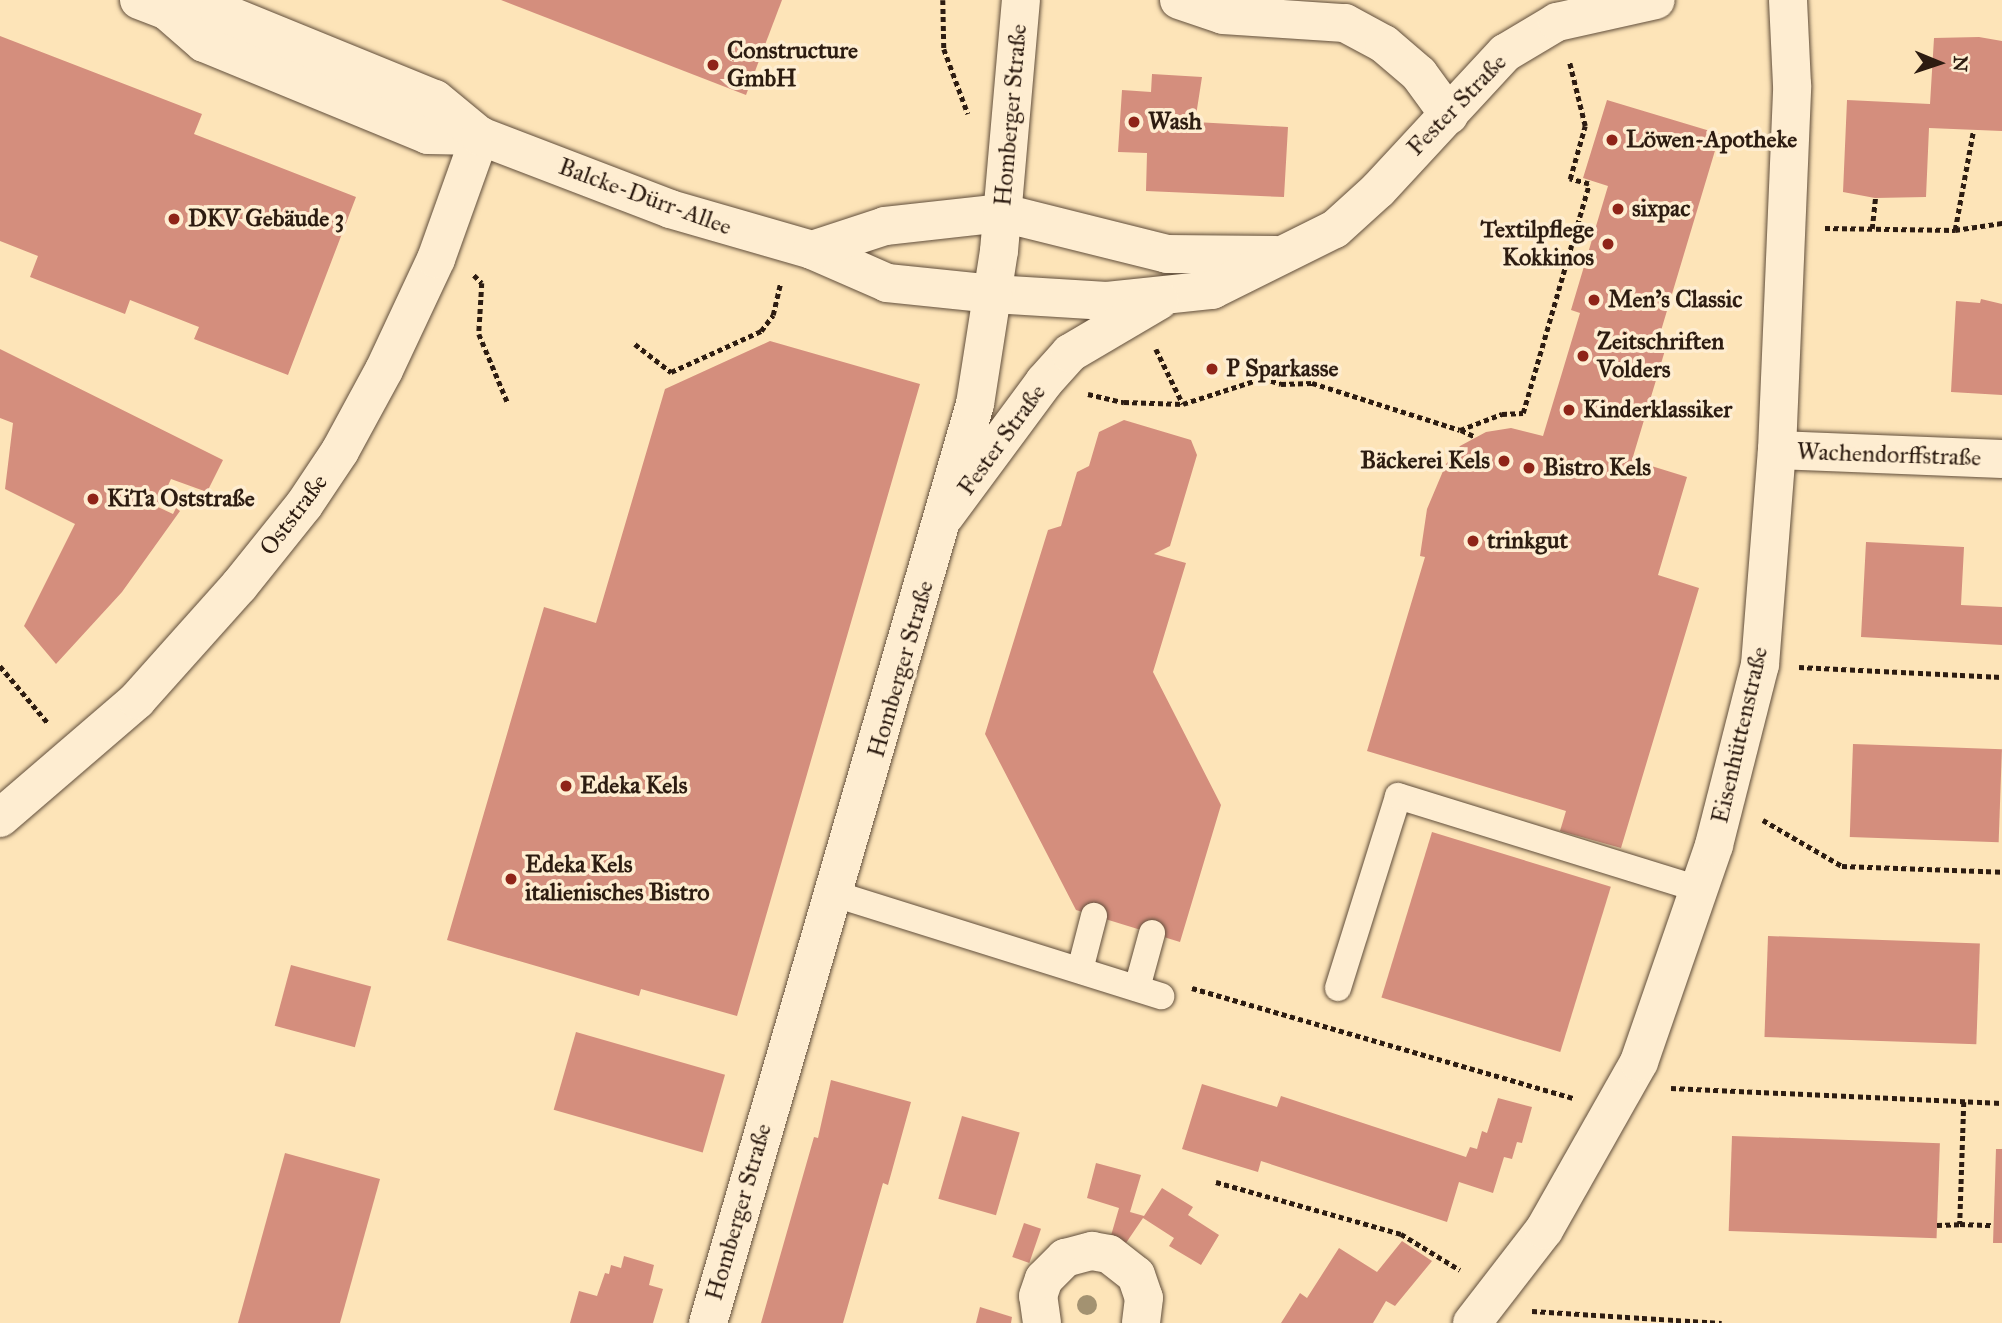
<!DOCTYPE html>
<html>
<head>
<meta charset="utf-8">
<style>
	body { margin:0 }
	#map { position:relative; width:2002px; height:1323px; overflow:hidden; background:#fde4b8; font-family:"IM FELL Great Primer",serif }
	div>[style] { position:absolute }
	.building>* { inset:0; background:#d48e7d; transform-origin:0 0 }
	.path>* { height:4.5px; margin-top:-2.25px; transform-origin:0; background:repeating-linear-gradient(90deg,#2d1c11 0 5px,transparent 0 8.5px) }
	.roads { filter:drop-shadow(0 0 2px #614e3b) drop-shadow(0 0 2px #614e3b) }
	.lane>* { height:26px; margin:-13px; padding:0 13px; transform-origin:13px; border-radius:13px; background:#feedd1 }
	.street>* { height:38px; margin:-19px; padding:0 19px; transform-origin:19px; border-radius:19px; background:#feedd1 }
	.secondary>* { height:38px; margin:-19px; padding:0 19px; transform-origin:19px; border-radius:19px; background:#feedd1 }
	.trees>* { width:20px; height:20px; margin:-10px; border-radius:50%; background:#a39271 }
	.dots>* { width:19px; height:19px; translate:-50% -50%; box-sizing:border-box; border:4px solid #feedd1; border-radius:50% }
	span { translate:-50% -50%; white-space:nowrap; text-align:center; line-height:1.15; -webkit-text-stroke:7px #feedd1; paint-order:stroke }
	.poi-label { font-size:24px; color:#2d1c11; font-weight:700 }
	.left { translate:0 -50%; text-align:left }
	.right { translate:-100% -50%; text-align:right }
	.street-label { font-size:24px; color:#2d1c11 }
	.north { position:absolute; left:1904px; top:28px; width:70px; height:70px; -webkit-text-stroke:5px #feedd1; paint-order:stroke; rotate:92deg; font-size:19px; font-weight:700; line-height:28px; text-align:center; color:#2d1c11 }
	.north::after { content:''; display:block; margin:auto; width:24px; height:32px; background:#2d1c11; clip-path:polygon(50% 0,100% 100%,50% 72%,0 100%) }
</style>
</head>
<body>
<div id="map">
	<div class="building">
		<i style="clip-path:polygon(501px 0,782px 0,746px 95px)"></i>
		<i style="clip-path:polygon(0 36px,202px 114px,194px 134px,356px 197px,288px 375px,194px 339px,199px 327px,130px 300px,125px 314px,30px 277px,38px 256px,0 241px)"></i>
		<i style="clip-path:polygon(1979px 37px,2002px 41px,2002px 131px,1929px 128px,1926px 197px,1875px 198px,1843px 192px,1847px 100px,1930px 104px,1934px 38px)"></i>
		<i style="clip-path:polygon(1152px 74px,1202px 77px,1195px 122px,1288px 127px,1284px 197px,1146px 191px,1147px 153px,1118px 152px,1122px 90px,1151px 92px)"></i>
		<i style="clip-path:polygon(1607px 100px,1720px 134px,1660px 334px,1669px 337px,1632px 460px,1687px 477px,1658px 575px,1699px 588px,1621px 848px,1560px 831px,1566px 811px,1367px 751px,1425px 557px,1420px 556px,1427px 509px,1446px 464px,1460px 446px,1486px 432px,1511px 428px,1543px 436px,1580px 313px,1571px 310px,1608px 186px,1583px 178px)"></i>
		<i style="clip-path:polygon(1981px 299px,2002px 304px,2002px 395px,1951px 392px,1956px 301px,1980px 303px)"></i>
		<i style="clip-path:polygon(770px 341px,920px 384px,737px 1016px,641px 989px,639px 996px,447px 940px,544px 607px,596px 623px,665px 389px)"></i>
		<i style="clip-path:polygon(0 349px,223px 460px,207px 492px,171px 479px,158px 507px,173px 514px,176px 508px,180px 511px,122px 592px,56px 664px,24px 626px,75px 524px,5px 489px,13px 423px,0 418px)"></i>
		<i style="clip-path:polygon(1124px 420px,1191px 440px,1197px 455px,1170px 546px,1154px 554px,1186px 563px,1153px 672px,1221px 805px,1180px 942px,1076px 910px,985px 734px,1048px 530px,1061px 526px,1077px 472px,1089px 466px,1099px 432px)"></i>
		<i style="clip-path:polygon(1866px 542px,1964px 547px,1961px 605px,2002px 607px,2002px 645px,1861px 637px)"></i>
		<i style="left:1853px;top:744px;width:149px;height:93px;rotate:2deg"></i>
		<i style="left:1432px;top:832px;width:187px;height:173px;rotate:17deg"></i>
		<i style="left:1768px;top:936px;width:212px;height:101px;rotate:2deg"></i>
		<i style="left:291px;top:965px;width:83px;height:63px;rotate:15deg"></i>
		<i style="left:576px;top:1032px;width:155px;height:81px;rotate:16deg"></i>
		<i style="clip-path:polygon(831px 1080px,911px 1102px,888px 1185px,883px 1183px,843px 1323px,761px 1323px,814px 1137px,818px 1138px)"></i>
		<i style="clip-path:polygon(1202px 1084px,1277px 1107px,1281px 1096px,1466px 1157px,1470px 1147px,1477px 1149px,1482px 1131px,1487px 1133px,1498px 1098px,1532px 1107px,1522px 1143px,1517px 1142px,1512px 1159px,1504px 1157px,1493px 1193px,1459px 1182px,1447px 1222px,1261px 1161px,1258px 1172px,1182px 1149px)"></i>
		<i style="left:962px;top:1116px;width:60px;height:86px;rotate:16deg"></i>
		<i style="left:1732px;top:1136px;width:208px;height:95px;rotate:2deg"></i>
		<i style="clip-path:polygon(1996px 1149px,2002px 1149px,2002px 1243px,1993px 1243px)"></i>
		<i style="clip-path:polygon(285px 1153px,380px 1179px,340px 1323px,238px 1323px)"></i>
		<i style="clip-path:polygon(1096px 1163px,1141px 1175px,1130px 1212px,1144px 1216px,1162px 1188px,1193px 1207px,1188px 1215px,1219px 1235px,1201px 1265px,1169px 1246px,1174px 1238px,1143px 1218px,1126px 1243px,1110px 1239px,1119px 1208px,1087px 1198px)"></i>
		<i style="left:1024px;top:1223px;width:18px;height:36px;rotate:19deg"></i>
		<i style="clip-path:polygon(1402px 1241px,1432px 1261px,1395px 1306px,1386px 1301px,1373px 1323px,1281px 1323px,1300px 1293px,1307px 1298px,1339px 1248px,1377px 1272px)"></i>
		<i style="clip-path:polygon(624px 1256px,654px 1265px,649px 1285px,663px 1289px,653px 1323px,570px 1323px,579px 1291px,597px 1296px,605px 1273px,609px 1274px,611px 1265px,621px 1268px)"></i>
		<i style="clip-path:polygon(980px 1307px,1012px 1317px,1011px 1323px,976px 1323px)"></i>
	</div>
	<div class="path">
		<i style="left:943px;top:0;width:49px;rotate:88.8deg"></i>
		<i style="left:944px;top:49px;width:69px;rotate:69.7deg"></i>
		<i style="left:1825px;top:228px;width:130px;rotate:0.9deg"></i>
		<i style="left:1955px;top:230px;width:48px;rotate:-8.5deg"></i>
		<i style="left:1872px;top:229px;width:31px;rotate:-84deg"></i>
		<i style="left:1955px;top:230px;width:100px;rotate:-79.6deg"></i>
		<i style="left:474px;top:275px;width:11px;rotate:45deg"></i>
		<i style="left:482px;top:283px;width:51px;rotate:93.4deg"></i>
		<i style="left:479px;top:334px;width:73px;rotate:67.3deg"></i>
		<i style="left:635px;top:344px;width:46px;rotate:37.9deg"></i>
		<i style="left:671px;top:372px;width:99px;rotate:-24.5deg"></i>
		<i style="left:761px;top:331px;width:20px;rotate:-53deg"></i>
		<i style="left:773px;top:315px;width:31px;rotate:-77deg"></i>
		<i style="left:1156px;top:349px;width:61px;rotate:63.9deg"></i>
		<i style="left:1183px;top:404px;width:84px;rotate:-18deg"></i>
		<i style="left:1263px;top:378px;width:19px;rotate:18deg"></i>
		<i style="left:1281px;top:384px;width:31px;rotate:-2deg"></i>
		<i style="left:1312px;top:383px;width:155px;rotate:17.6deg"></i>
		<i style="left:1460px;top:430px;width:45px;rotate:-20.9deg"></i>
		<i style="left:1502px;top:414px;width:21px;rotate:-3deg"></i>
		<i style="left:1523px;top:413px;width:238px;rotate:-73.9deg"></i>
		<i style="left:1589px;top:184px;width:20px;rotate:-165deg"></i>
		<i style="left:1570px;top:179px;width:55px;rotate:-74.2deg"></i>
		<i style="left:1585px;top:126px;width:67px;rotate:-103.8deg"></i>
		<i style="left:1088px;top:394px;width:37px;rotate:13deg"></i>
		<i style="left:1124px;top:402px;width:59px;rotate:1.9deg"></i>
		<i style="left:1461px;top:430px;width:14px;rotate:25deg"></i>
		<i style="left:0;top:666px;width:75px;rotate:49.9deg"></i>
		<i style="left:1799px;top:667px;width:203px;rotate:2.8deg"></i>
		<i style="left:1763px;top:820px;width:91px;rotate:30.2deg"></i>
		<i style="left:1842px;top:866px;width:160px;rotate:2.1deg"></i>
		<i style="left:1192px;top:988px;width:398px;rotate:16.1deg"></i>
		<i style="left:1671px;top:1088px;width:331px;rotate:2.6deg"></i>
		<i style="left:1964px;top:1102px;width:122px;rotate:91.9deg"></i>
		<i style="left:1960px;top:1224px;width:34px;rotate:2deg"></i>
		<i style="left:1216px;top:1182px;width:192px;rotate:15.7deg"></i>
		<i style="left:1401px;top:1234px;width:69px;rotate:31.4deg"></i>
		<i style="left:1937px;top:1225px;width:23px;rotate:-2deg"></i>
		<i style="left:1532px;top:1311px;width:190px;rotate:3.6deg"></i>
	</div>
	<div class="roads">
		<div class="lane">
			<i style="left:835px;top:894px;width:342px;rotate:17.4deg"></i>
			<i style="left:1080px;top:970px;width:56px;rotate:-75.5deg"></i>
			<i style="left:1137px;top:988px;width:57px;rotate:-74.7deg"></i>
			<i style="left:1338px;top:988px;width:201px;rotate:-72.6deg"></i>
			<i style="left:1398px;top:796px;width:315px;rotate:17.2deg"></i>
		</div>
		<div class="street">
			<i style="left:1179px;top:0;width:46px;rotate:18.8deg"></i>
			<i style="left:1223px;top:15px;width:122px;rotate:3.8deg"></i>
			<i style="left:1345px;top:23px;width:44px;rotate:28.3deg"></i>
			<i style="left:1384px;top:44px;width:46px;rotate:40.6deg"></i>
			<i style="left:1419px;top:74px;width:51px;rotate:53.8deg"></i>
			<i style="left:1003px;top:213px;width:169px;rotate:14deg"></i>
			<i style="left:1167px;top:254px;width:109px;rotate:0.5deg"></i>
			<i style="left:993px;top:294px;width:114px;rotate:3.5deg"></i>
			<i style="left:1107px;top:301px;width:106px;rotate:-6deg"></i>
			<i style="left:1212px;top:290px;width:137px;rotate:-26.4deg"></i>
			<i style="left:1335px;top:229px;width:58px;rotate:-42.2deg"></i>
			<i style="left:1378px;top:190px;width:187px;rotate:-47.2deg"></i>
			<i style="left:1505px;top:53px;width:61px;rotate:-30.8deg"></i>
			<i style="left:1557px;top:22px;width:101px;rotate:-12.5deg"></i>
			<i style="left:1777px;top:450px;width:225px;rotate:2.3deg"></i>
			<i style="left:945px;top:516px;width:167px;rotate:-53.5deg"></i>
			<i style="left:1044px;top:382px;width:39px;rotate:-48deg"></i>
			<i style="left:1070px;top:353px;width:104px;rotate:-30.5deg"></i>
			<i style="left:0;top:818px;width:181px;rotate:-40.7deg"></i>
			<i style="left:137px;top:700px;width:153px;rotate:-48.2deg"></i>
			<i style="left:239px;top:586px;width:104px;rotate:-51.3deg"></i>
			<i style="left:304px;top:505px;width:65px;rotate:-56.3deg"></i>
			<i style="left:340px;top:451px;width:92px;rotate:-61.5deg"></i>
			<i style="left:384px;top:370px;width:123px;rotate:-64.9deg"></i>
			<i style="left:436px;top:259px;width:131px;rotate:-70.3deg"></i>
			<i style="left:1042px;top:1323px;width:27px;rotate:-98deg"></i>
			<i style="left:1038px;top:1296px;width:18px;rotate:-71deg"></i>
			<i style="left:1044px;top:1279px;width:30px;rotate:-45deg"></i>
			<i style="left:1065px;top:1258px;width:28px;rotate:-15deg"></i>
			<i style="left:1092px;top:1251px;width:17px;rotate:10deg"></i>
			<i style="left:1109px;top:1254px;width:34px;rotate:38deg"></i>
			<i style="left:1136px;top:1275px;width:24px;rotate:71deg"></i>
			<i style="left:1144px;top:1298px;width:25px;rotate:97deg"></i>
			<i style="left:1472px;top:1323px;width:118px;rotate:-52.3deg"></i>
			<i style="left:1544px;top:1230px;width:193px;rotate:-60.5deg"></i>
			<i style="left:1639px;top:1062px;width:230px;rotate:-70.9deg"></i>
			<i style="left:1714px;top:845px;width:186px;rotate:-75.7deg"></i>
			<i style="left:1760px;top:665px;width:216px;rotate:-85.5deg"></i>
			<i style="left:1777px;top:450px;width:365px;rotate:-87.6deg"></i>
			<i style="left:1792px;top:85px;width:85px;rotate:-92.7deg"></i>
		</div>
		<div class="secondary">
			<i style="left:139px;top:0;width:30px;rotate:21deg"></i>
			<i style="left:167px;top:11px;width:49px;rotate:40.9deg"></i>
			<i style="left:204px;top:43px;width:242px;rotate:22.3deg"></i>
			<i style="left:428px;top:135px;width:52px;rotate:1.1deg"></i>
			<i style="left:167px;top:11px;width:52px"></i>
			<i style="left:219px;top:11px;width:233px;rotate:22.2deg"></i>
			<i style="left:435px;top:99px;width:58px;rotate:39.4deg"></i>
			<i style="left:480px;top:136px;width:204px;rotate:21deg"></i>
			<i style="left:670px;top:209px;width:148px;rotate:16.1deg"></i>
			<i style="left:812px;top:250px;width:82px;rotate:23.7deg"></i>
			<i style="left:887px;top:283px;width:107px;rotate:5.9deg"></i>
			<i style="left:812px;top:250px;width:77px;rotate:-18.2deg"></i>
			<i style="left:885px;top:226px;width:119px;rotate:-6.3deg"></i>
			<i style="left:708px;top:1323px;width:957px;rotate:-73.8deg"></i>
			<i style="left:975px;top:404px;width:155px;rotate:-81.1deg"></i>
			<i style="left:999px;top:251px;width:252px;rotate:-85deg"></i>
		</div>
	</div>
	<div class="trees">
		<i style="left:1087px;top:1305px"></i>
	</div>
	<div class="dots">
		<i style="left:713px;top:65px;background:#8f2418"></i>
		<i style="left:1134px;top:122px;background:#8f2418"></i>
		<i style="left:1612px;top:140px;background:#8f2418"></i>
		<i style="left:1618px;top:209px;background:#8f2418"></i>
		<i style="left:174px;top:219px;background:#8f2418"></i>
		<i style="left:1608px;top:244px;background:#8f2418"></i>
		<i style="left:1594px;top:300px;background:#8f2418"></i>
		<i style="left:1583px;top:356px;background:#8f2418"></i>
		<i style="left:1212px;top:369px;background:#8f2418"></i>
		<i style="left:1569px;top:410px;background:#8f2418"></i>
		<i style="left:1504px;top:461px;background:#8f2418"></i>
		<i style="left:1529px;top:468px;background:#8f2418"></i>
		<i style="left:93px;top:499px;background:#8f2418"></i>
		<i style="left:1473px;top:541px;background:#8f2418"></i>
		<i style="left:566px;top:786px;background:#8f2418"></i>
		<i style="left:511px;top:879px;background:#8f2418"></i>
	</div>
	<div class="poi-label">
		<span class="left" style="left:727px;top:65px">Constructure<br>GmbH</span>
		<span class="left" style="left:1148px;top:122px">Wash</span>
		<span class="left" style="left:1626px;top:140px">Löwen-Apotheke</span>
		<span class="left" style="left:1632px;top:209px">sixpac</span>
		<span class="left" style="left:188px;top:219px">DKV Gebäude 3</span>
		<span class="right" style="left:1594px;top:244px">Textilpflege<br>Kokkinos</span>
		<span class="left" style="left:1608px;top:300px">Men's Classic</span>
		<span class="left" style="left:1597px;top:356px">Zeitschriften<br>Volders</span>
		<span class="left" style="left:1226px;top:369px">P Sparkasse</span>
		<span class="left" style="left:1583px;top:410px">Kinderklassiker</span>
		<span class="right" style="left:1490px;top:461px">Bäckerei Kels</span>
		<span class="left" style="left:1543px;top:468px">Bistro Kels</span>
		<span class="left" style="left:107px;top:499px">KiTa Oststraße</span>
		<span class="left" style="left:1487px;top:541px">trinkgut</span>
		<span class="left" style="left:580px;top:786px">Edeka Kels</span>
		<span class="left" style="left:525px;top:879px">Edeka Kels<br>italienisches Bistro</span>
	</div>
	<div class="street-label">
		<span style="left:1457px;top:105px;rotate:-46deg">Fester Straße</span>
		<span style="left:1011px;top:115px;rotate:-85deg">Homberger Straße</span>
		<span style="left:645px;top:197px;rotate:20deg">Balcke-Dürr-Allee</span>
		<span style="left:1002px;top:440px;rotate:-54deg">Fester Straße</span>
		<span style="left:1889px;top:455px;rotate:2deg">Wachendorffstraße</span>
		<span style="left:294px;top:515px;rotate:-53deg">Oststraße</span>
		<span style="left:901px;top:669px;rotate:-74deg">Homberger Straße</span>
		<span style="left:1740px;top:735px;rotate:-77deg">Eisenhüttenstraße</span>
		<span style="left:739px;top:1212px;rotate:-74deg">Homberger Straße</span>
	</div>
	<div class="north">N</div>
</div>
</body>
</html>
